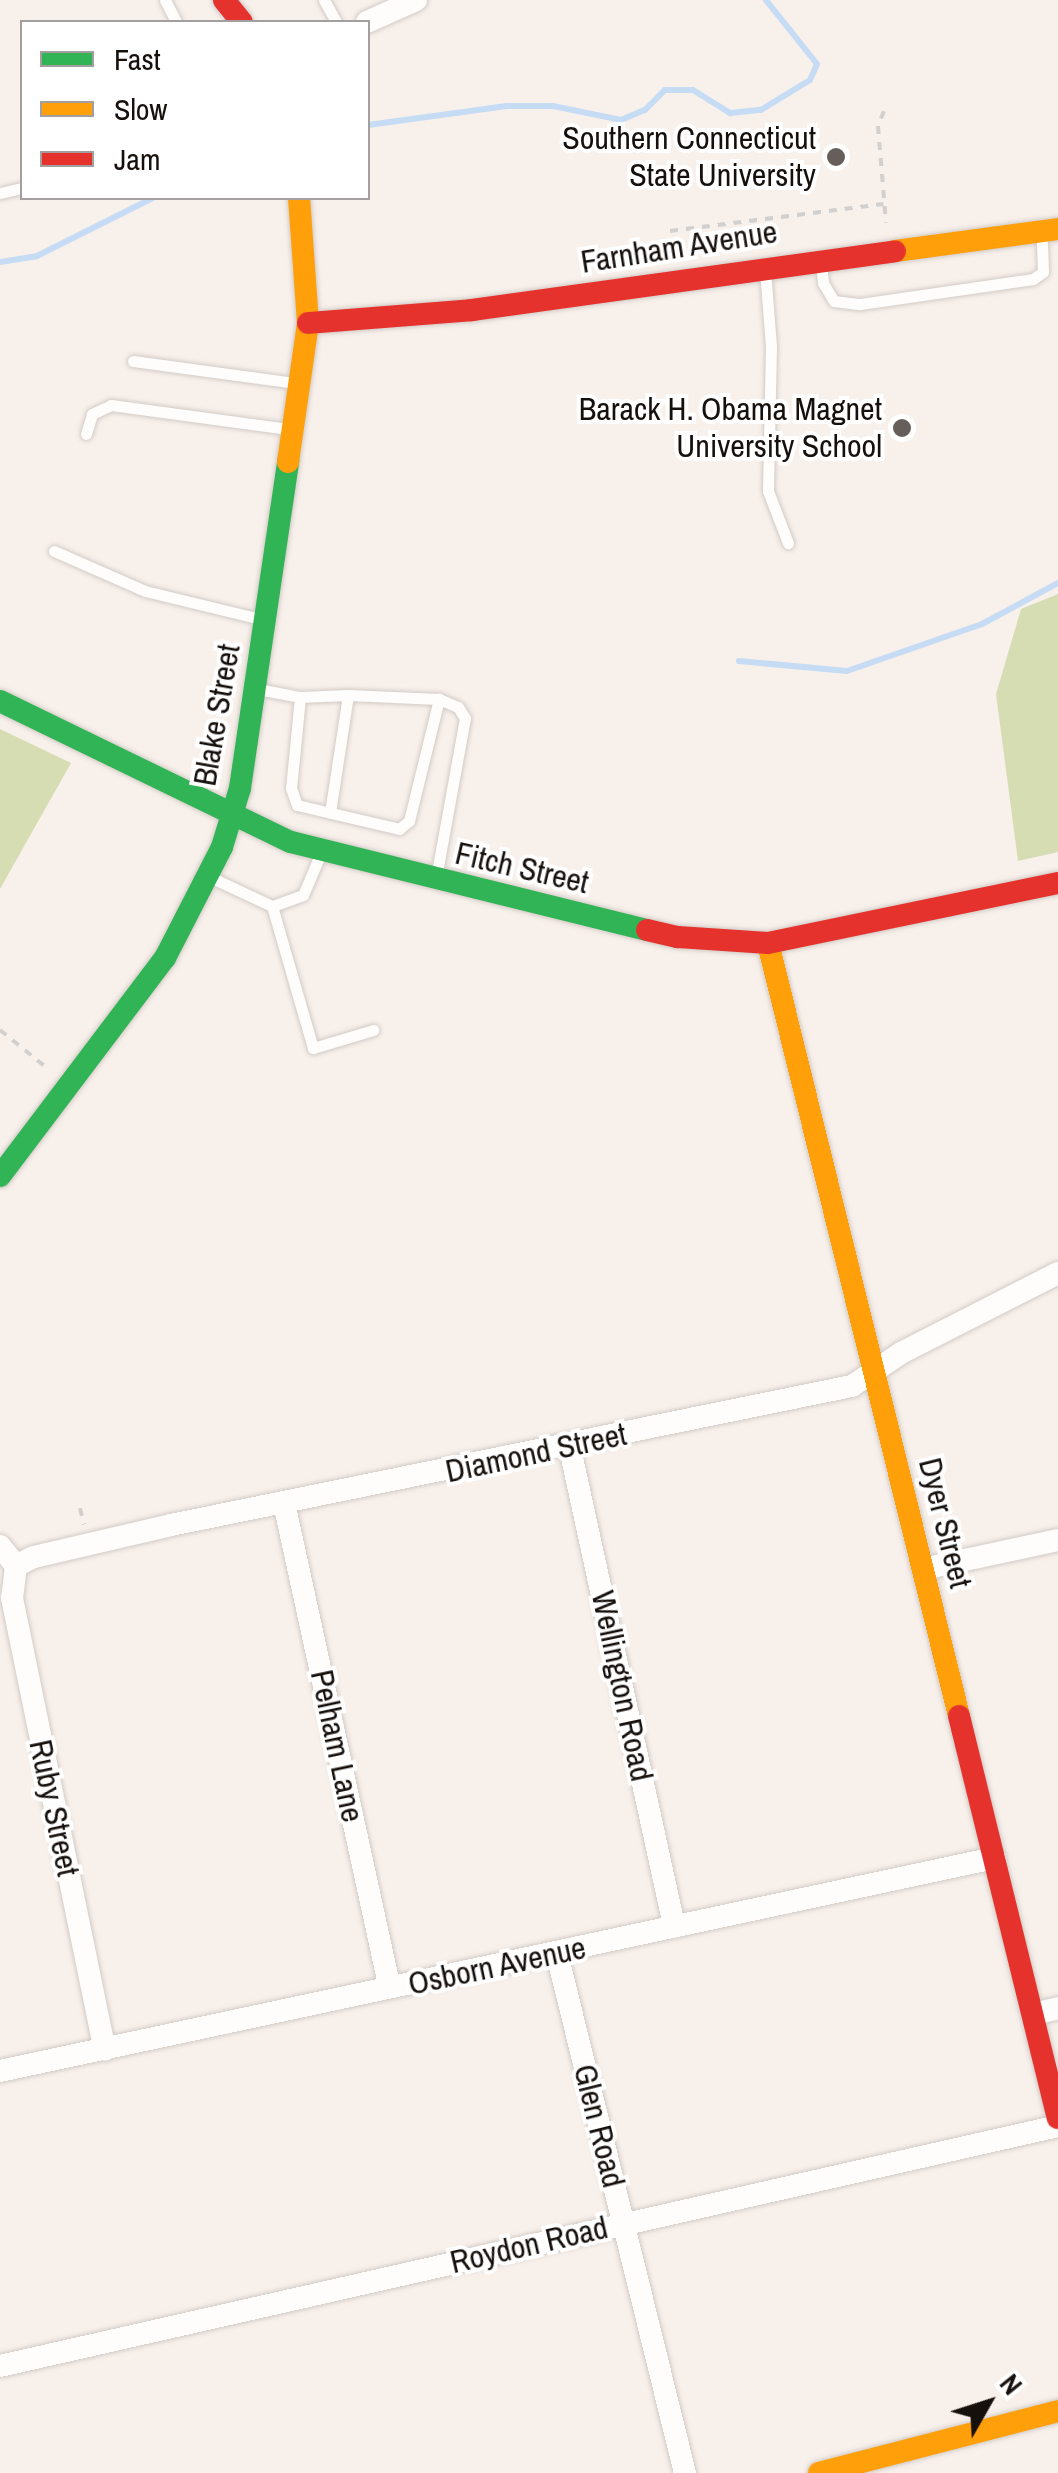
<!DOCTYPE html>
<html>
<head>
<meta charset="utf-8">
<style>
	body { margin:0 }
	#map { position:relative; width:1058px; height:2473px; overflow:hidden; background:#f8f0eb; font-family:"Archivo Narrow",sans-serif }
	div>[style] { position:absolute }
	.green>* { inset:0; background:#d7ddb3 }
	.stream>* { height:6px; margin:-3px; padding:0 3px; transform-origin:3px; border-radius:3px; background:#c6dcf4 }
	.path>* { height:4px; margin-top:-2px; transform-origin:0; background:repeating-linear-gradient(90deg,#d2d0ce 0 8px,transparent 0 16px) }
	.roads { filter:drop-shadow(0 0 2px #d2cbc6) drop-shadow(0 0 2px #d2cbc6) }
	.lane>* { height:11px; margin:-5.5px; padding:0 5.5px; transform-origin:5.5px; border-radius:5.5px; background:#fefdfc }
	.street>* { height:22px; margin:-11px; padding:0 11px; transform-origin:11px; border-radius:11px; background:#fefdfc }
	.fast>* { height:22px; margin:-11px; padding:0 11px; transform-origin:11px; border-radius:11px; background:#30b455 }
	.slow>* { height:22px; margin:-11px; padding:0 11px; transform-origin:11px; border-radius:11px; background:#ff9f0a }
	.jam>* { height:22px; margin:-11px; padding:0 11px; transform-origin:11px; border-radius:11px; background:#e5322d }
	.dots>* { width:28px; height:28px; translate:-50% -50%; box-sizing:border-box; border:5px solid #fff; border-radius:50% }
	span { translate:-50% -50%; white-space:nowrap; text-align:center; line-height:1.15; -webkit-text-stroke:8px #fff; paint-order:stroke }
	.poi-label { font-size:32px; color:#16100d }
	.right { translate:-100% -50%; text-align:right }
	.street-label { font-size:32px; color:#16100d }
	.legend { position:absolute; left:20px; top:20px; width:350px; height:180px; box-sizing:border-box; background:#fff; border:2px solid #a29f9e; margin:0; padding:12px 18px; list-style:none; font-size:30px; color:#16100d }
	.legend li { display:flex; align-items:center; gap:20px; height:50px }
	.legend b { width:50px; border:2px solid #a29f9e }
	.north { position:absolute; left:938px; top:2353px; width:100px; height:100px; -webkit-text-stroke:8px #fff; paint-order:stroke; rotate:51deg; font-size:28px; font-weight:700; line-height:40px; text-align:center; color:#16100d }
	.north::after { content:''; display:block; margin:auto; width:35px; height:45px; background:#16100d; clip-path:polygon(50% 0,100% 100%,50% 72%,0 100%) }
</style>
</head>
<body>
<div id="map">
	<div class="green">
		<i style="clip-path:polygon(1058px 594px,1058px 852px,1018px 861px,996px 694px,1021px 609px)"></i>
		<i style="clip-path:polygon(0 729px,71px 763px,0 889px)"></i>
	</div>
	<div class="stream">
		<i style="left:368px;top:125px;width:140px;rotate:-7.8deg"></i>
		<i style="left:507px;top:106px;width:46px"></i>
		<i style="left:553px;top:106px;width:69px;rotate:11.6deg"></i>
		<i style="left:621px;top:120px;width:26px;rotate:-23deg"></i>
		<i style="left:645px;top:110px;width:28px;rotate:-45deg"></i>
		<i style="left:665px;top:90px;width:28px"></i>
		<i style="left:693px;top:90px;width:44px;rotate:31.9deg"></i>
		<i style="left:730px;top:113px;width:31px;rotate:-6deg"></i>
		<i style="left:761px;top:110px;width:57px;rotate:-31.5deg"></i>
		<i style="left:810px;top:80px;width:17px;rotate:-66deg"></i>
		<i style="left:817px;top:64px;width:82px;rotate:-128.6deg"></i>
		<i style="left:0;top:262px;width:37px;rotate:-9deg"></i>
		<i style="left:37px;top:256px;width:130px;rotate:-26.6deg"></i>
		<i style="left:739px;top:661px;width:108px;rotate:5.3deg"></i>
		<i style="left:847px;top:671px;width:143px;rotate:-19.2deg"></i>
		<i style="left:982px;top:624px;width:86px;rotate:-28.3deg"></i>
	</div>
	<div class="path">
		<i style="left:884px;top:111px;width:16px;rotate:112deg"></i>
		<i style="left:878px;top:126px;width:97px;rotate:85.3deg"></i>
		<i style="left:670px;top:231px;width:215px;rotate:-7.2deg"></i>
		<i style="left:0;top:1030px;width:60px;rotate:39deg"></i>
		<i style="left:80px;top:1508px;width:17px;rotate:77deg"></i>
	</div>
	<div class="roads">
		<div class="lane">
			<i style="left:165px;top:0;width:25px;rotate:63deg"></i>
			<i style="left:324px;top:0;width:25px;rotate:61deg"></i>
			<i style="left:0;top:193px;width:23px;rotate:-13deg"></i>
			<i style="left:821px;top:263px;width:20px;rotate:84deg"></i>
			<i style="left:823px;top:283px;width:21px;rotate:59deg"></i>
			<i style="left:834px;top:301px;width:26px;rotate:7deg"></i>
			<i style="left:860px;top:304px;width:175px;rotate:-8.2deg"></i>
			<i style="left:1033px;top:279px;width:12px;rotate:-35deg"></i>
			<i style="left:1043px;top:272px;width:37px;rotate:-92deg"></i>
			<i style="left:765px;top:270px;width:76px;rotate:85.5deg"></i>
			<i style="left:771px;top:346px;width:145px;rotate:91.2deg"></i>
			<i style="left:768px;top:491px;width:56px;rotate:69deg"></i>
			<i style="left:133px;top:361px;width:163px;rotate:7.7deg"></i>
			<i style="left:86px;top:434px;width:21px;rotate:-73deg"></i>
			<i style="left:92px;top:414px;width:21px;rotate:-25deg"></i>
			<i style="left:111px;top:405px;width:179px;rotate:7.7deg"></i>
			<i style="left:54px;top:551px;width:99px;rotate:23.7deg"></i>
			<i style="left:145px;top:591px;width:119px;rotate:13.6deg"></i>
			<i style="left:258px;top:689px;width:43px;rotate:10.8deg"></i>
			<i style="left:300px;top:697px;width:48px;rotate:-2.4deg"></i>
			<i style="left:348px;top:695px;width:119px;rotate:98.7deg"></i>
			<i style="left:348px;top:695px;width:91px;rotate:2.5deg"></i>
			<i style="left:439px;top:699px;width:21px;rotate:23deg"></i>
			<i style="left:458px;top:707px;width:13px;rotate:58deg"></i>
			<i style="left:465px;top:718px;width:162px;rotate:100.3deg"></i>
			<i style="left:300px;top:697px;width:91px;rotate:95.6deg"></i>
			<i style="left:291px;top:788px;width:18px;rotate:71deg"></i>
			<i style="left:297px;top:805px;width:105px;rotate:13.2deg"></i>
			<i style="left:399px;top:829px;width:13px;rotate:-39deg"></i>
			<i style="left:409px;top:821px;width:126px;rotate:-76.2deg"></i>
			<i style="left:320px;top:855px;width:43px;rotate:113deg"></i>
			<i style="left:303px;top:895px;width:33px;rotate:160deg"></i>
			<i style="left:272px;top:906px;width:148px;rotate:73.9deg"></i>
			<i style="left:313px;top:1048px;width:63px;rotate:-16.7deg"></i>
			<i style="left:212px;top:878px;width:66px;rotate:25deg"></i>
		</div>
		<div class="street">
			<i style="left:367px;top:22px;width:54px;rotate:-24.2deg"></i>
			<i style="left:569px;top:1444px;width:494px;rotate:77.7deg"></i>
			<i style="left:284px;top:1503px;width:496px;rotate:77.7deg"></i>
			<i style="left:0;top:1546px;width:26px;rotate:51deg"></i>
			<i style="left:16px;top:1566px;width:20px;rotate:-27deg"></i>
			<i style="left:34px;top:1557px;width:141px;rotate:-13.1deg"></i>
			<i style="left:171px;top:1525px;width:695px;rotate:-11.54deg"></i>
			<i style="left:852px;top:1386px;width:59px;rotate:-34deg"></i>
			<i style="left:901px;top:1353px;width:176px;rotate:-27deg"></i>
			<i style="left:16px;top:1566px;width:32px;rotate:97deg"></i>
			<i style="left:12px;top:1598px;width:461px;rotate:78.4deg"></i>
			<i style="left:923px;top:1569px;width:138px;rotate:-12.1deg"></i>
			<i style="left:557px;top:1954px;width:535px;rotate:76.15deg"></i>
			<i style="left:1033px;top:2014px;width:26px;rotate:-13deg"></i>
			<i style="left:0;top:2071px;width:1017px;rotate:-12.09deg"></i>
			<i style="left:0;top:2366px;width:1085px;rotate:-12.78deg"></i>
		</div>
		<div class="fast">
			<i style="left:0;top:701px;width:323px;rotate:25.9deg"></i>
			<i style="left:291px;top:842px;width:367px;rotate:13.9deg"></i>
			<i style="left:0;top:1176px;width:273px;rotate:-52.9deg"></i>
			<i style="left:165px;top:958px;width:125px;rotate:-62.8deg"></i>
			<i style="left:222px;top:847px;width:62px;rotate:-73deg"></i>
			<i style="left:240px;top:788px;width:330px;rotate:-81.6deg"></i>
		</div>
		<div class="slow">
			<i style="left:895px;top:251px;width:164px;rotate:-7.7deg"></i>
			<i style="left:288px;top:462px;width:140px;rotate:-81.8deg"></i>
			<i style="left:308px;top:323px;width:125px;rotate:-94.1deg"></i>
			<i style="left:768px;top:943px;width:796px;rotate:76.12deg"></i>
			<i style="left:819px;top:2473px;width:247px;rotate:-14.5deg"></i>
		</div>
		<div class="jam">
			<i style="left:224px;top:0;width:28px;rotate:51deg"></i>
			<i style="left:308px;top:323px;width:165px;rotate:-4.5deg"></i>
			<i style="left:472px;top:310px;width:427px;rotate:-7.9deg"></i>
			<i style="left:647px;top:930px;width:32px;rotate:13deg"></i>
			<i style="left:678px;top:937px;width:90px;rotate:3.8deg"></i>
			<i style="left:768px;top:943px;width:296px;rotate:-11.7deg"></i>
			<i style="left:959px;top:1716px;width:414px;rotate:76.2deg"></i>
		</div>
	</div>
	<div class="dots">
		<i style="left:836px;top:157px;background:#655e5b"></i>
		<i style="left:902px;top:428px;background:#655e5b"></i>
	</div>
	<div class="poi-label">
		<span class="right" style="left:816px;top:157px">Southern Connecticut<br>State University</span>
		<span class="right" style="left:882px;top:428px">Barack H. Obama Magnet<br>University School</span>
	</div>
	<div class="street-label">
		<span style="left:679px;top:247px;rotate:-9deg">Farnham Avenue</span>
		<span style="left:217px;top:715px;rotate:-80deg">Blake Street</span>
		<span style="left:522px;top:868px;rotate:13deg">Fitch Street</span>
		<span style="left:536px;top:1453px;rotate:-12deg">Diamond Street</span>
		<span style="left:945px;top:1523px;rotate:76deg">Dyer Street</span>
		<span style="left:622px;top:1686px;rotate:78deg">Wellington Road</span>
		<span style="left:337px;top:1746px;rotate:78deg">Pelham Lane</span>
		<span style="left:54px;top:1808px;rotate:78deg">Ruby Street</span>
		<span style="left:497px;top:1966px;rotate:-12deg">Osborn Avenue</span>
		<span style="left:599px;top:2126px;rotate:76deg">Glen Road</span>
		<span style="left:529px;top:2245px;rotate:-13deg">Roydon Road</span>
	</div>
	<ul class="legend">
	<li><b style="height:12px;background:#30b455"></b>Fast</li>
	<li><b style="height:12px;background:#ff9f0a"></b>Slow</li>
	<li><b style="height:12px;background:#e5322d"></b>Jam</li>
	</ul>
	<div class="north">N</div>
</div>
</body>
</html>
